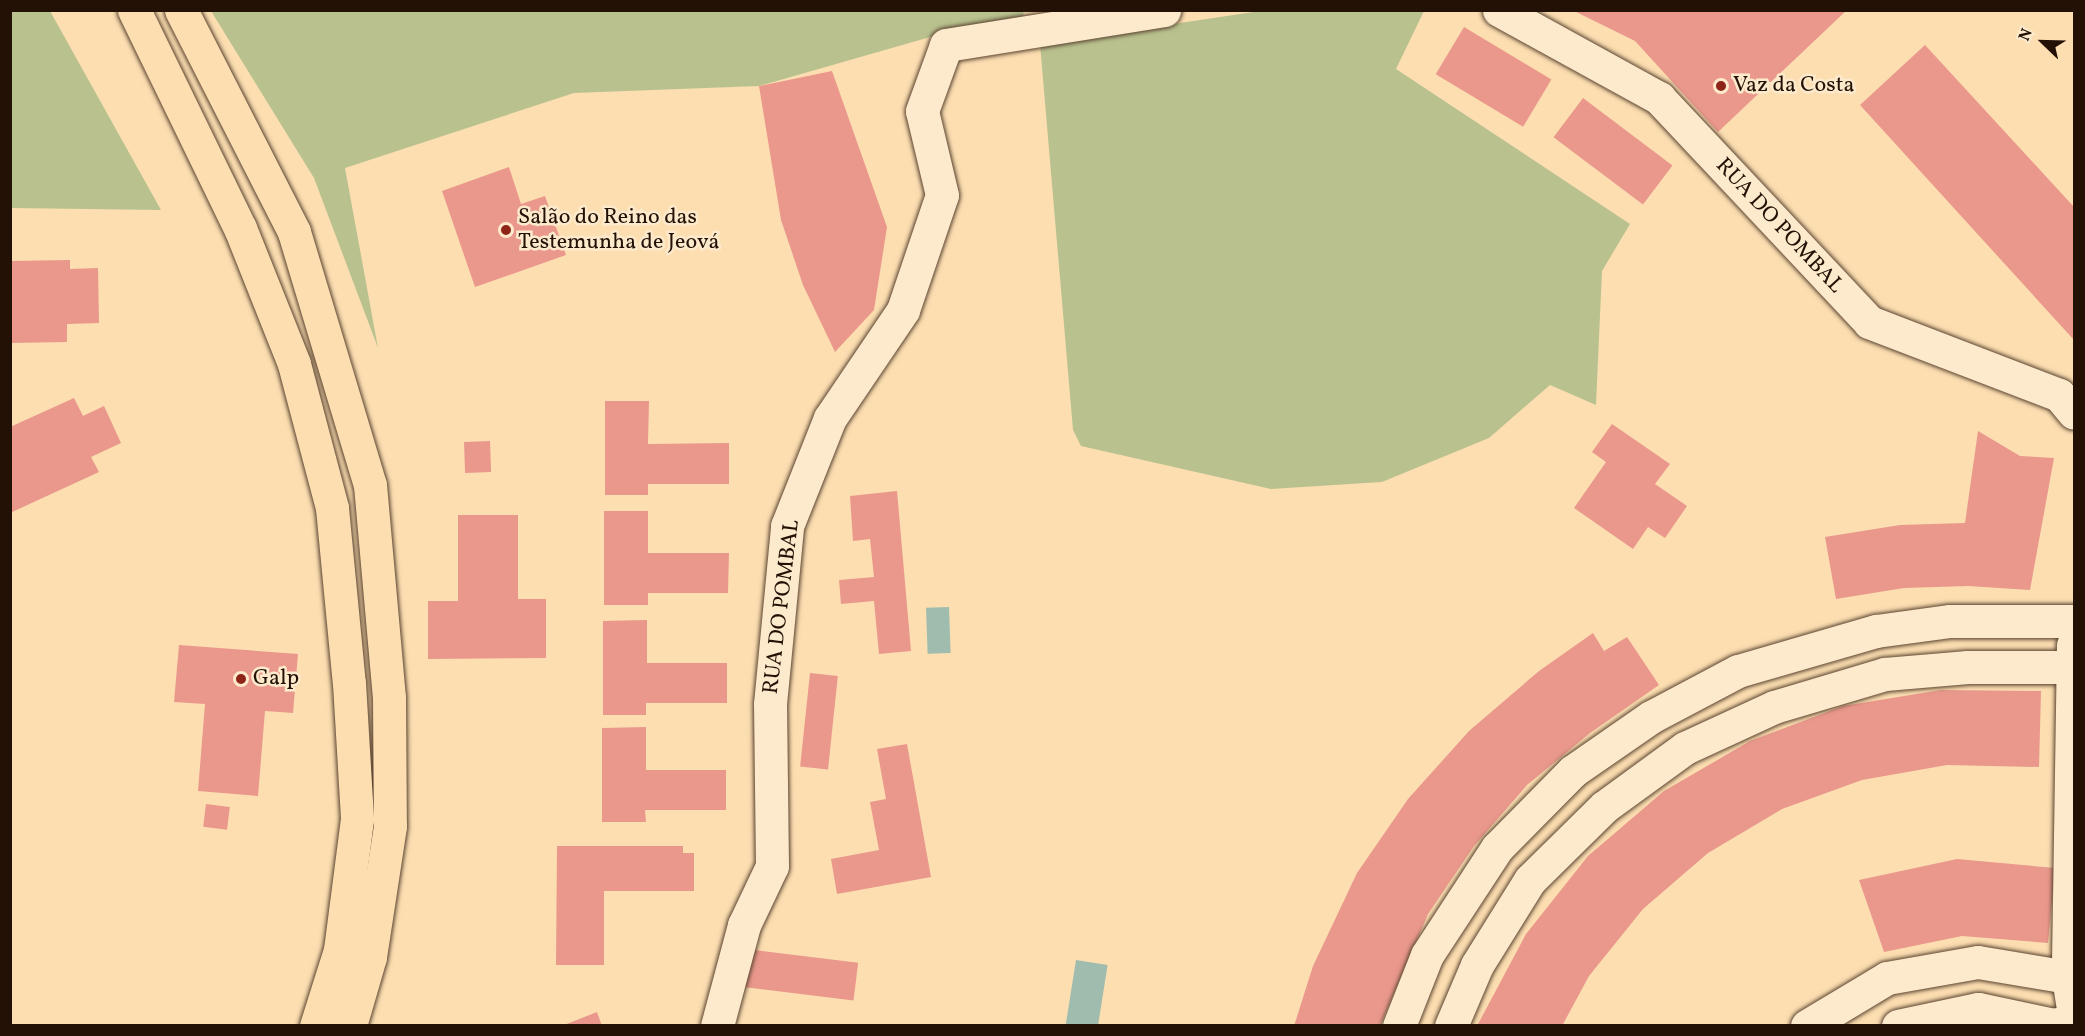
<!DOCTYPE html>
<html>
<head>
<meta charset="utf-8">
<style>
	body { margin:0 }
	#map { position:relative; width:2085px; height:1036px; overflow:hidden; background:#fcdeb1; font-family:Vollkorn,serif }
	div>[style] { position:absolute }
	.green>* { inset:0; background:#b9c28f }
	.water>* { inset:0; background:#9fbcaf; transform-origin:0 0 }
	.building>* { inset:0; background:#ea988c; transform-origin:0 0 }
	.roads { filter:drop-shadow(0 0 2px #5a4431) drop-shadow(0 0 2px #5a4431) }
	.minor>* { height:33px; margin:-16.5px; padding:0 16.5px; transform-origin:16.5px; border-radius:16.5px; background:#fdeacc }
	.trunk>* { height:33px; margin:-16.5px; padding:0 16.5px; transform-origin:16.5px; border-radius:16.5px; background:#fcdeb1 }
	.dots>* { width:16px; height:16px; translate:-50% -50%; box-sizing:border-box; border:3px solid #fdeacc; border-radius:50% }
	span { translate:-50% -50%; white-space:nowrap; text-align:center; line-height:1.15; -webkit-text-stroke:5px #fdeacc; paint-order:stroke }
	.poi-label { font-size:22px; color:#241106 }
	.left { translate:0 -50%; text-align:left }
	.street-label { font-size:22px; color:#241106 }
	.frame { position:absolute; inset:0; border:12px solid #241106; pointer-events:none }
	.north { position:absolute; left:2013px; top:12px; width:60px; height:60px; -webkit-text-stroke:4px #fdeacc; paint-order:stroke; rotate:293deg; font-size:16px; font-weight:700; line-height:24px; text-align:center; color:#241106 }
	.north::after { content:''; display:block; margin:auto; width:21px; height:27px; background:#241106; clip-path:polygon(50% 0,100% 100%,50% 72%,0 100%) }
</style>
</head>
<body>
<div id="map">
	<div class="green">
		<i style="clip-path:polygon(11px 10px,50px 11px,161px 210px,11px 208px)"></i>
		<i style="clip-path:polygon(1023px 10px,1024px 18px,958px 29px,759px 86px,574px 93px,345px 168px,378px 348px,314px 178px,211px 11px)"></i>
		<i style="clip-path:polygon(1260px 11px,1424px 11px,1396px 69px,1630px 224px,1602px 271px,1596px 405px,1550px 385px,1489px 438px,1382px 482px,1271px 489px,1081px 446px,1073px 430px,1040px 44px)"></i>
	</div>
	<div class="water">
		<i style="left:949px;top:607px;width:46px;height:23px;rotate:88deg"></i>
		<i style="left:1076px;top:960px;width:32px;height:66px;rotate:9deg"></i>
	</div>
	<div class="building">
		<i style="clip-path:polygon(1572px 10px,1847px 10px,1718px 132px,1635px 41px)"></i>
		<i style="left:1464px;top:27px;width:102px;height:55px;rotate:31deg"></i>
		<i style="clip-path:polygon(1925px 45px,2074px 207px,2074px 340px,1860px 105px)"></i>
		<i style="clip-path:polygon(832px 71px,887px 227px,874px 310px,835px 352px,803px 285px,781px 220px,759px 86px)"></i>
		<i style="left:1583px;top:98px;width:112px;height:49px;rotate:37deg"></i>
		<i style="clip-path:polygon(509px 167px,521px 204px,545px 196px,566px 255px,475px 287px,442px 191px)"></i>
		<i style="clip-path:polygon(70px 260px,70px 269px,98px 268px,99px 323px,67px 324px,67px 342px,10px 343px,10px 261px)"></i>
		<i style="clip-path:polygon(74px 398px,83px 416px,104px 406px,121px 443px,91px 457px,99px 472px,10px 513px,10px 427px)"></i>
		<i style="clip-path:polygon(605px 401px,649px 401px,648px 444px,729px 443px,729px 484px,648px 484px,648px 495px,605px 495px)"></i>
		<i style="clip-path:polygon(1612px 424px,1670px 464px,1655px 484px,1687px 506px,1665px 538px,1648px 527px,1633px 549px,1574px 508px,1606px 462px,1592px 452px)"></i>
		<i style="clip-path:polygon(1978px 431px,2020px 456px,2054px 458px,2030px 590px,1968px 586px,1904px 588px,1836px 599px,1825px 537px,1900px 525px,1965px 523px)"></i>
		<i style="left:490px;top:441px;width:31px;height:26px;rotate:88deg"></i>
		<i style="clip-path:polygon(897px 491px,911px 651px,879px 654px,874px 601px,841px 604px,839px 580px,874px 577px,870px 539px,853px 541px,850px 496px)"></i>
		<i style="clip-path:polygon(604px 511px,648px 511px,648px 553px,729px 553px,728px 593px,648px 593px,648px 605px,604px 605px)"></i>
		<i style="clip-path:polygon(458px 515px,518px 515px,518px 599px,546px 599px,546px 658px,428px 659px,428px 601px,458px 601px)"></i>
		<i style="clip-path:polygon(647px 620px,647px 663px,727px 663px,727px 703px,646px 703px,646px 715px,603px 715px,603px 621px)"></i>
		<i style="clip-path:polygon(1593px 633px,1604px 651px,1627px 637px,1659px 685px,1590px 733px,1527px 785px,1474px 846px,1428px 914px,1380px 1026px,1294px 1026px,1313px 966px,1357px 873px,1408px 799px,1469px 731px,1539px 671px)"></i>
		<i style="clip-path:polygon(179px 645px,298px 654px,293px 713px,265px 711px,258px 796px,198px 791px,205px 704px,174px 702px)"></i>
		<i style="left:810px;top:673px;width:28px;height:94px;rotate:6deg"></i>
		<i style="clip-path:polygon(1941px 690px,2041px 691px,2039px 767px,1947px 765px,1862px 780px,1782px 809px,1708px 853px,1643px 909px,1589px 976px,1562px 1026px,1477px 1026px,1526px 934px,1588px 856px,1664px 791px,1750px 741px,1843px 706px)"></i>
		<i style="clip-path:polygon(646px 727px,646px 770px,726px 770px,726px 810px,645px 810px,646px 822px,602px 822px,602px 728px)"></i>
		<i style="clip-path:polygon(907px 744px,931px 877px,837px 894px,831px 859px,879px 850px,870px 802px,886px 799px,877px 749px)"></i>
		<i style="left:206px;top:804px;width:24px;height:23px;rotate:7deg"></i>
		<i style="clip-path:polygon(557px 846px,683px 846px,683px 853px,694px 853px,694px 891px,604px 891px,604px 965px,556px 965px)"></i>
		<i style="clip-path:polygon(1957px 859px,2055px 868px,2048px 943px,1962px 936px,1884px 952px,1859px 880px)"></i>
		<i style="left:746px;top:949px;width:113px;height:38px;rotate:7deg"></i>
		<i style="clip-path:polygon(597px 1012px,602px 1026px,564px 1026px,564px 1025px)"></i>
	</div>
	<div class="roads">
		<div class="minor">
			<i style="left:1499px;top:10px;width:183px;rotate:28.8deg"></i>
			<i style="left:1659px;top:98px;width:307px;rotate:46.8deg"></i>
			<i style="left:1869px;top:322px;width:204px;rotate:21deg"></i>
			<i style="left:2059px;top:395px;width:23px;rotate:50deg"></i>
			<i style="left:2073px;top:645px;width:332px;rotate:90.9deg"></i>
			<i style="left:2068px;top:977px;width:37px;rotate:81deg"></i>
			<i style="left:717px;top:1026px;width:105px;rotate:-75deg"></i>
			<i style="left:744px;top:925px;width:65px;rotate:-64.6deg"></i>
			<i style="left:772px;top:866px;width:162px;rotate:-90.7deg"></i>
			<i style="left:770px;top:704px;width:179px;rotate:-84.5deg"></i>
			<i style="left:787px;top:526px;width:116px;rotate:-68.3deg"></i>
			<i style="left:830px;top:418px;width:130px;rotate:-55.9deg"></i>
			<i style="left:903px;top:310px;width:121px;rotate:-71.3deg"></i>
			<i style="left:942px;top:195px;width:86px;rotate:-103.4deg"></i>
			<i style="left:922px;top:111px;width:70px;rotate:-70deg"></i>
			<i style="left:946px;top:45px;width:221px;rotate:-9.1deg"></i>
			<i style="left:1399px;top:1026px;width:76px;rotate:-68.5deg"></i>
			<i style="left:1427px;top:955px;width:128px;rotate:-56.8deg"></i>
			<i style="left:1497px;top:848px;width:108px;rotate:-45.4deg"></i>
			<i style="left:1573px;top:771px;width:95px;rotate:-34.7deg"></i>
			<i style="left:1651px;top:717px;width:98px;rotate:-27.9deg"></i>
			<i style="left:1738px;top:671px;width:144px;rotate:-16.2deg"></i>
			<i style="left:1876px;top:631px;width:75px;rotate:-7.7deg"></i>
			<i style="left:1950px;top:621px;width:123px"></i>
			<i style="left:1451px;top:1026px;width:66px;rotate:-66.9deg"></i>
			<i style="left:1477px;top:965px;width:100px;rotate:-58.1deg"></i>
			<i style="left:1530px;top:880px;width:104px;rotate:-44.6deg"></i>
			<i style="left:1604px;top:807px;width:100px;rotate:-36.1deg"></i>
			<i style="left:1685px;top:748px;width:98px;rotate:-24.7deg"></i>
			<i style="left:1774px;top:707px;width:116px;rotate:-16.6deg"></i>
			<i style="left:1885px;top:674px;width:83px;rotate:-4.8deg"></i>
			<i style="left:1968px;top:667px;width:106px"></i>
			<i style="left:1807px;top:1026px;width:93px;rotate:-31deg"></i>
			<i style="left:1887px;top:978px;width:92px;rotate:-10deg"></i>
			<i style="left:1978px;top:962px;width:91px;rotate:9.5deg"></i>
			<i style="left:1898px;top:1026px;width:82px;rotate:-12deg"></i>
			<i style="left:1978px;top:1009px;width:77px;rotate:12deg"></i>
			<i style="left:2053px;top:1025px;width:21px;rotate:-11deg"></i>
		</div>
		<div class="trunk">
			<i style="left:134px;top:10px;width:242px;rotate:64.1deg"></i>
			<i style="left:240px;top:228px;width:146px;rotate:68.3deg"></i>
			<i style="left:294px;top:364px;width:149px;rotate:75.2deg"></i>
			<i style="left:332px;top:508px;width:176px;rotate:84.5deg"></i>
			<i style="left:349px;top:683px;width:136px;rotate:86.6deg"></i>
			<i style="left:357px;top:819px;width:132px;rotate:97.4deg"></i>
			<i style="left:340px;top:950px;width:80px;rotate:107.5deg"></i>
			<i style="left:181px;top:10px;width:249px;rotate:63deg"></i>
			<i style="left:294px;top:232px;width:264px;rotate:73.3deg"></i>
			<i style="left:370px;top:485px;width:213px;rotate:84.9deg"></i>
			<i style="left:389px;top:697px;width:129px;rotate:89.6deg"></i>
			<i style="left:390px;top:826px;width:133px;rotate:98.7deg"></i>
			<i style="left:370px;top:957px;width:72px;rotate:106.2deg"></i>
		</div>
	</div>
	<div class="dots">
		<i style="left:1721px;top:86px;background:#8f2418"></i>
		<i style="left:506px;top:230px;background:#8f2418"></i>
		<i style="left:241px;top:679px;background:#8f2418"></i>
	</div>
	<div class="poi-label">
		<span class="left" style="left:1733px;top:86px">Vaz da Costa</span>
		<span class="left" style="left:518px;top:230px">Salão do Reino das<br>Testemunha de Jeová</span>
		<span class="left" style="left:253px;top:679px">Galp</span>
	</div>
	<div class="street-label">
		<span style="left:1779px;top:226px;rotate:47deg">RUA DO POMBAL</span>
		<span style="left:782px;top:607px;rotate:-83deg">RUA DO POMBAL</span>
	</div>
	<div class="frame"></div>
	<div class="north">N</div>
</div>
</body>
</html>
